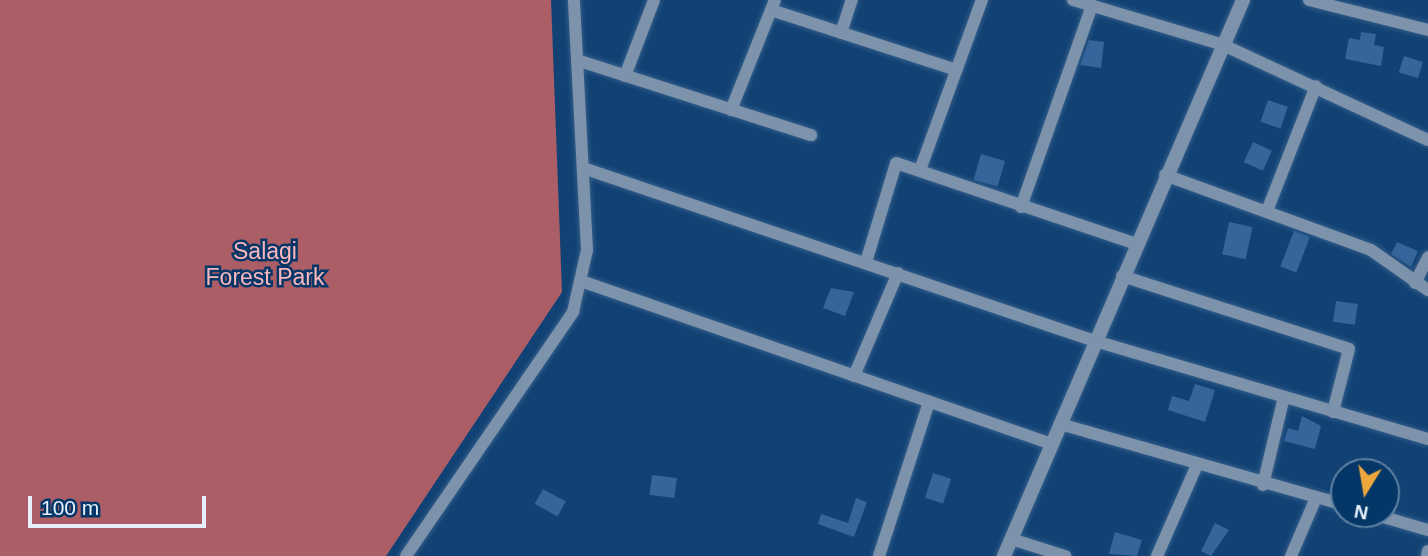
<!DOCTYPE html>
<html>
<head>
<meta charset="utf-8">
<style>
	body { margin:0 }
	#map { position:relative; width:1428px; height:556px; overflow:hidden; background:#124274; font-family:Arial,sans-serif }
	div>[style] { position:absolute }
	.forest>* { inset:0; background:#ac5e67 }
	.building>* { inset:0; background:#35659b; transform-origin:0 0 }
	.roads { filter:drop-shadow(0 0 2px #345e8a) drop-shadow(0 0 2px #345e8a) }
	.minor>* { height:12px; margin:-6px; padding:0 6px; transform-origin:6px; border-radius:6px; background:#7d92ab }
	.tertiary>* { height:14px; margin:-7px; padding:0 7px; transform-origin:7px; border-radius:7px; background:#7d92ab }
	span { translate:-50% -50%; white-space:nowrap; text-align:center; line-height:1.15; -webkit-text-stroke:5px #043768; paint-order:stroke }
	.park-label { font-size:23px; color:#fab6bc }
	.north { position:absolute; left:1330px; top:458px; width:70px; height:70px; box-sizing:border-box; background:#043768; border:2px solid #5e81a3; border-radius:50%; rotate:191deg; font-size:19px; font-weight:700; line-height:28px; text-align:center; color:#e6f0fc }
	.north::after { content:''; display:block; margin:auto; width:24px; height:32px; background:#eea73d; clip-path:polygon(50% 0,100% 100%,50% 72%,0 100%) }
	.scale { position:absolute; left:28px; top:496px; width:178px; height:32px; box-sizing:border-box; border:4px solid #e6f0fc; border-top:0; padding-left:9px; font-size:21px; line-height:24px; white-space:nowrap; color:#e6f0fc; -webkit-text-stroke:5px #043768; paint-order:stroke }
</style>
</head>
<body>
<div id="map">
	<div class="forest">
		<i style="clip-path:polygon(0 0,551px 0,562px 292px,386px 556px,0 556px)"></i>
	</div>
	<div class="building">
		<i style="clip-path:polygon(1361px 32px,1376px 34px,1374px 45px,1384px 47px,1381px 66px,1345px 59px,1349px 38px,1360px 40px)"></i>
		<i style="clip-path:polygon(1089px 40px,1104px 42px,1101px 68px,1080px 65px)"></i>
		<i style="left:1404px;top:56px;width:20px;height:17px;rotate:18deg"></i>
		<i style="left:1268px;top:100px;width:21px;height:23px;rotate:19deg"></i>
		<i style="left:1253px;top:142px;width:21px;height:22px;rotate:25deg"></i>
		<i style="left:981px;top:154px;width:25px;height:27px;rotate:16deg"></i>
		<i style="left:1229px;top:222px;width:24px;height:33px;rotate:12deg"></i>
		<i style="left:1294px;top:231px;width:17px;height:38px;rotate:21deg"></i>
		<i style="clip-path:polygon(1397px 242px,1418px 251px,1411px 267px,1391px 254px)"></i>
		<i style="clip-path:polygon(831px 288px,854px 292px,845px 316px,823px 308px)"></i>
		<i style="left:1336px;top:301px;width:22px;height:21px;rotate:8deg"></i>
		<i style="clip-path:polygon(1195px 384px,1215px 390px,1205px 422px,1168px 410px,1172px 396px,1189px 401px)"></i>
		<i style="clip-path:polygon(1302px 416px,1321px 426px,1315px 449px,1284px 441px,1288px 428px,1298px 431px)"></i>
		<i style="left:933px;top:473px;width:19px;height:26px;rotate:18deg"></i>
		<i style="left:652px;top:475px;width:25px;height:20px;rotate:7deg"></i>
		<i style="left:543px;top:489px;width:26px;height:17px;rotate:29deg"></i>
		<i style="clip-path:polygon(856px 498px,867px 502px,854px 537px,818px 524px,821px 514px,848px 523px)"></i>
		<i style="clip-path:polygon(1215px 523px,1229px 530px,1211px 556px,1201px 551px)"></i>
		<i style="clip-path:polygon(1115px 532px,1142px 540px,1137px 556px,1109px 554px)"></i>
	</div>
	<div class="roads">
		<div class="minor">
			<i style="left:1073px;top:0;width:154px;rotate:16.6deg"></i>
			<i style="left:1221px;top:44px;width:228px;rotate:24.9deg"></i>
			<i style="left:1309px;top:0;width:123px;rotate:14.1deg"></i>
			<i style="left:771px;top:10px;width:195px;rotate:17.9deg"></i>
			<i style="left:841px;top:33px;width:35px;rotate:-72deg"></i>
			<i style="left:577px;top:60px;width:246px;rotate:17.8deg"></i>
			<i style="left:625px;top:76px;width:81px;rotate:-69.1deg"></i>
			<i style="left:731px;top:110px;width:118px;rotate:-68.2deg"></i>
			<i style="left:583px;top:168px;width:540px;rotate:18.67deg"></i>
			<i style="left:1095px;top:341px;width:347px;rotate:16.4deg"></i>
			<i style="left:920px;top:170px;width:181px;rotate:-70deg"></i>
			<i style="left:1165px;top:175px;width:219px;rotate:20deg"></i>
			<i style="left:1371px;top:250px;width:70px;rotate:35.1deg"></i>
			<i style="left:1021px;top:207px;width:214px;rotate:-70.6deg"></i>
			<i style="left:1267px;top:211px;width:134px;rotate:-68.6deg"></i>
			<i style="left:866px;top:262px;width:103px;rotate:-73.1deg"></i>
			<i style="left:896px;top:163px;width:253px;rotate:18.6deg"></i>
			<i style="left:1122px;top:276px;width:238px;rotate:17.8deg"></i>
			<i style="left:1349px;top:349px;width:65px;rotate:104.3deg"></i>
			<i style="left:581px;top:281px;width:497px;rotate:19.1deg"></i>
			<i style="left:1415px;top:283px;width:29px;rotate:-63deg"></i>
			<i style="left:854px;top:376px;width:112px;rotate:-66.9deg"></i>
			<i style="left:1060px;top:424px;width:295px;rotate:15.9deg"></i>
			<i style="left:1263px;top:485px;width:90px;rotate:-76.6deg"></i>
			<i style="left:1373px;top:514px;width:57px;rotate:16.2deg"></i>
			<i style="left:1011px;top:539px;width:57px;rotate:17.5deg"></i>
			<i style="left:406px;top:556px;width:296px;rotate:-55.6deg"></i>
			<i style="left:573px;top:312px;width:64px;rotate:-77.3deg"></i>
			<i style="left:587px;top:250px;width:250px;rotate:-93deg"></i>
			<i style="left:879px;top:556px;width:162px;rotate:-72deg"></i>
			<i style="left:1157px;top:556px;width:99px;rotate:-66.3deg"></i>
			<i style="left:1291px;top:556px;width:63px;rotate:-66.7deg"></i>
			<i style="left:1427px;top:556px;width:5px;rotate:-79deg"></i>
		</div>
		<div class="tertiary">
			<i style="left:1004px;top:556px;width:605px;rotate:-66.74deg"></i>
		</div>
	</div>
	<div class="park-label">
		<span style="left:265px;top:264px">Salagi<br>Forest Park</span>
	</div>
	<div class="north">N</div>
	<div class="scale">100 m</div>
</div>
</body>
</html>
